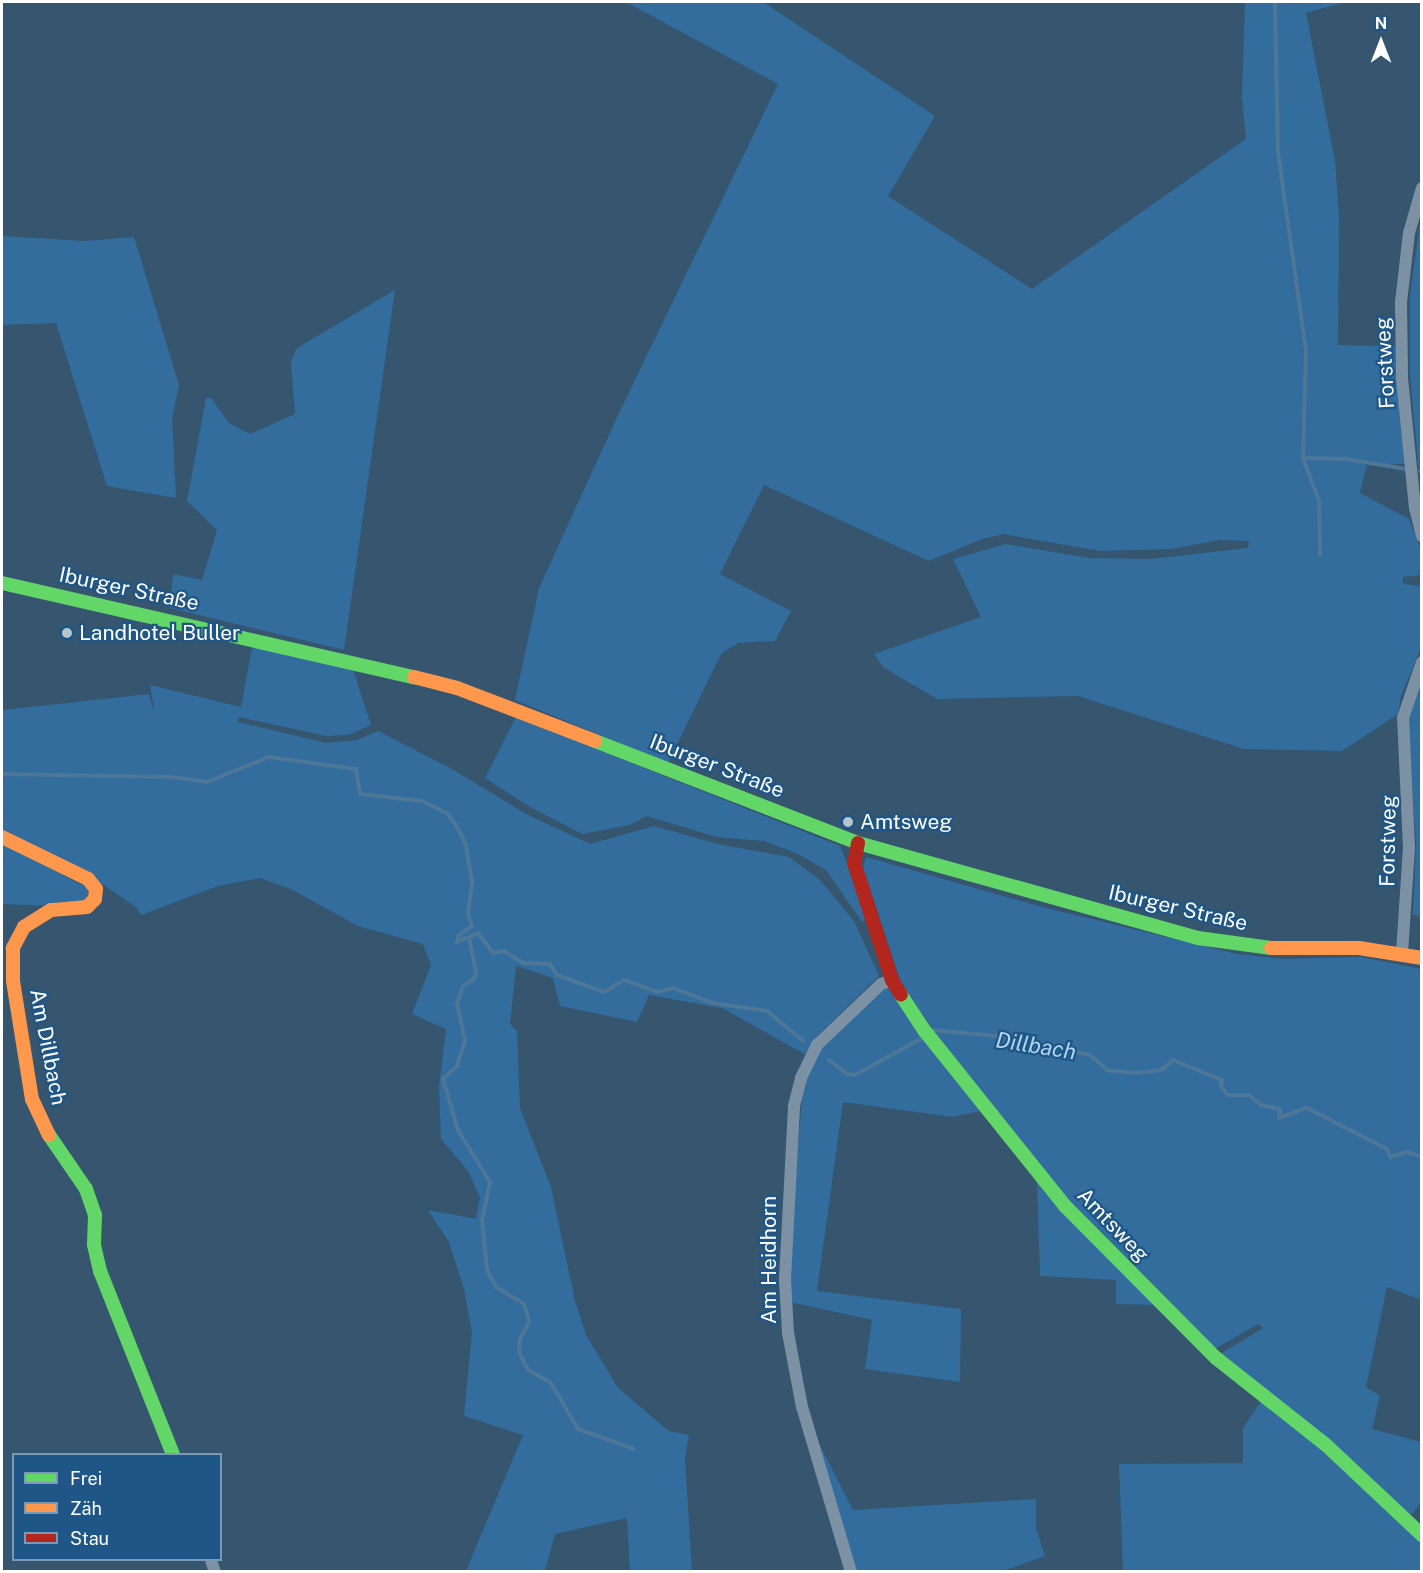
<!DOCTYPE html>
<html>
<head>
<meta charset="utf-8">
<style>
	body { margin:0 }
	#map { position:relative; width:1423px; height:1573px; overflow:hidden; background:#36556f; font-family:"Public Sans",sans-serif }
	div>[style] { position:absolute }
	.green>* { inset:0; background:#326d9d }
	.stream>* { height:4px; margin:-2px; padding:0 2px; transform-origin:2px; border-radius:2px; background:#4e7697 }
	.street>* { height:12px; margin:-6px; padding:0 6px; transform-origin:6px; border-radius:6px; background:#7d91a5 }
	.fast>* { height:14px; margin:-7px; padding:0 7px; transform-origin:7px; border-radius:7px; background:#63d668 }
	.slow>* { height:14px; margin:-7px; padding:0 7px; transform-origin:7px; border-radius:7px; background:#ff974d }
	.jam>* { height:14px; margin:-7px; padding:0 7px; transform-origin:7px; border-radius:7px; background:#b3261e }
	.dots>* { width:16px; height:16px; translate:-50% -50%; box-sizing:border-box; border:3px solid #1e5787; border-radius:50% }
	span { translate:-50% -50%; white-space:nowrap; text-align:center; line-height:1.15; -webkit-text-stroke:4.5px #1e5787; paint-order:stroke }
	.street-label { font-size:21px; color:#fff }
	.poi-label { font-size:21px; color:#fff }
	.left { translate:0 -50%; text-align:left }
	.water-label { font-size:22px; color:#b2d6f2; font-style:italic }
	.frame { position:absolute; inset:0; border:3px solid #fff; pointer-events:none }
	.legend { position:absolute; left:12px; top:1453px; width:210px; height:108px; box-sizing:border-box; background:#1e5787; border:2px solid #789ab7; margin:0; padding:8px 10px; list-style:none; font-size:18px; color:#fff }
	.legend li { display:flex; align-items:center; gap:12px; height:30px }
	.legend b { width:30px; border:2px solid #789ab7 }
	.north { position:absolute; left:1351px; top:12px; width:60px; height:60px; -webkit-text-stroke:4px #1e5787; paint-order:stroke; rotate:0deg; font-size:16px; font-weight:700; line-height:24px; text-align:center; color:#fff }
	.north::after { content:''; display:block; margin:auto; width:21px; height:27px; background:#fff; clip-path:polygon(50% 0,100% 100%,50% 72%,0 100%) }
</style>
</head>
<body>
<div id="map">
	<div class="green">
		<i style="clip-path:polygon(626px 2px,763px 2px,935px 116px,888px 196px,1032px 289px,1246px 139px,1242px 97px,1245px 2px,1345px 2px,1306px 13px,1335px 161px,1339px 216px,1338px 345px,1395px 346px,1396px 380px,1407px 464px,1367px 464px,1360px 493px,1409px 519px,1421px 550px,1421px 575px,1403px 577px,1403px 584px,1421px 586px,1422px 645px,1401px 696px,1398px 714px,1342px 751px,1244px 749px,1078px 696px,937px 699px,883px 667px,874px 654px,981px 617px,953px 559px,1006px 544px,1089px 558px,1151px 559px,1248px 548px,1249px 541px,1220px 540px,1171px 549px,1100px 551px,1004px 534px,982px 539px,929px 561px,764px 485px,720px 574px,791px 611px,775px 641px,738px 643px,721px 654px,668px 763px,515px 700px,539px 588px,619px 413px,778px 84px)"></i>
		<i style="clip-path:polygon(1421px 216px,1422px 469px,1419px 470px,1410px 376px,1410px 296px)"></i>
		<i style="clip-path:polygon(2px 236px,85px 241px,134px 237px,179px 385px,172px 418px,176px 498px,107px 486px,56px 323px,2px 325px)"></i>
		<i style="clip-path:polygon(395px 290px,344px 650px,170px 608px,173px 574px,202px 580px,217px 530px,187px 501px,206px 398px,211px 398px,229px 423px,250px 434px,295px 414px,291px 361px,297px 348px)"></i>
		<i style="clip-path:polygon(253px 643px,352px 666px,371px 725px,348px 735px,326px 736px,239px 717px,238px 722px,326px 743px,357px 740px,378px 731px,450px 768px,526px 814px,590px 844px,654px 826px,718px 844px,789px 857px,820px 880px,854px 921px,879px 976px,817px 1036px,808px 1056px,722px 1008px,649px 995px,637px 1022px,560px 1006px,553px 978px,516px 966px,510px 1024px,517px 1031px,520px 1108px,551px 1187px,575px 1301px,586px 1335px,618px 1388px,669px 1431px,689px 1435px,685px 1459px,692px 1571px,630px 1571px,627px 1518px,555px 1534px,545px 1571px,466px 1571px,523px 1435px,464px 1416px,472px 1333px,464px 1289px,449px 1242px,428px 1210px,476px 1219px,480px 1197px,468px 1171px,441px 1139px,439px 1087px,446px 1029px,412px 1014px,431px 965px,423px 944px,358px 926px,291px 889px,260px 878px,218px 886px,141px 915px,136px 907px,89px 875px,2px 834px,2px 710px,149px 694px,155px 716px,150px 685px,241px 707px)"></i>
		<i style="clip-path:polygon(1421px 675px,1421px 916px,1413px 915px,1416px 844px,1408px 725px,1411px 701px)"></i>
		<i style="clip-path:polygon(516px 717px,840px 846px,869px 918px,862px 922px,826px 870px,796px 853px,764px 841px,717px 837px,647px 816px,630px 825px,582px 834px,530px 807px,485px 778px)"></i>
		<i style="clip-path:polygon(2px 842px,89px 889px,87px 901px,50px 906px,2px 904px)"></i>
		<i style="clip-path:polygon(866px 857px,1042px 907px,1237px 954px,1281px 959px,1361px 957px,1421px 969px,1421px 1300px,1387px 1287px,1366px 1387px,1380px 1396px,1372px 1429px,1421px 1442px,1421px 1503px,1409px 1517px,1220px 1354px,1263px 1328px,1258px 1324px,1215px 1349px,1070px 1203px,967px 1077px,902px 986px,863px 867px)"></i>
		<i style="clip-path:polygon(887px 987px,981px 1111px,952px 1117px,843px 1102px,817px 1291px,961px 1309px,960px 1382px,865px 1369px,872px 1320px,790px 1302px,791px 1220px,804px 1078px,820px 1047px)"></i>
		<i style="clip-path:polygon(1037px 1181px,1156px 1305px,1116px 1304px,1116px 1280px,1040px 1276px)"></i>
		<i style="clip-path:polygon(1263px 1398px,1421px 1540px,1421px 1571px,1123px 1571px,1119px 1464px,1243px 1463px,1243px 1428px)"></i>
		<i style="clip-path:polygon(810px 1426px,853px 1510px,1036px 1499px,1036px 1528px,1045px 1556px,1003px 1571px,856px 1571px)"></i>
	</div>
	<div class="stream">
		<i style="left:1275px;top:2px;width:150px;rotate:88.9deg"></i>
		<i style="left:1278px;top:152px;width:202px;rotate:82deg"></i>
		<i style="left:1306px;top:352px;width:106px;rotate:91.6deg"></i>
		<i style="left:1303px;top:458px;width:43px;rotate:1.3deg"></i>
		<i style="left:1346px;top:459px;width:61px;rotate:9.5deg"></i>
		<i style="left:1303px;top:458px;width:46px;rotate:69.6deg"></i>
		<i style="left:1319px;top:501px;width:54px;rotate:88.9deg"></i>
		<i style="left:1420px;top:471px;width:2px"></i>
		<i style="left:2px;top:774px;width:170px;rotate:1deg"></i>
		<i style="left:172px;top:777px;width:35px;rotate:8deg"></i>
		<i style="left:207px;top:782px;width:67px;rotate:-22deg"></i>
		<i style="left:269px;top:757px;width:88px;rotate:7.9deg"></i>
		<i style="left:356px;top:769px;width:25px;rotate:81deg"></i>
		<i style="left:360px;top:794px;width:62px;rotate:6.4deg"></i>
		<i style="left:422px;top:801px;width:28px;rotate:26deg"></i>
		<i style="left:447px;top:813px;width:15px;rotate:53deg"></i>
		<i style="left:456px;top:825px;width:22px;rotate:63deg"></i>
		<i style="left:466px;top:845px;width:37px;rotate:81deg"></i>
		<i style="left:472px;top:882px;width:32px;rotate:97deg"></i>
		<i style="left:468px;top:914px;width:13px;rotate:72deg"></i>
		<i style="left:472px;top:926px;width:17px;rotate:144deg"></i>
		<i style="left:458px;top:936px;width:6px;rotate:99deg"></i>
		<i style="left:457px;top:942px;width:23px;rotate:-23deg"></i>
		<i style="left:478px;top:933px;width:25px;rotate:53deg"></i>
		<i style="left:493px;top:953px;width:11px;rotate:-10deg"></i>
		<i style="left:504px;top:951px;width:22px;rotate:32deg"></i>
		<i style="left:523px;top:963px;width:27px;rotate:2deg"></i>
		<i style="left:550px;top:964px;width:13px;rotate:58deg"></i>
		<i style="left:557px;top:975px;width:50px;rotate:19.9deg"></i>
		<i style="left:604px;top:992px;width:23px;rotate:-31deg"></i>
		<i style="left:624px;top:980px;width:35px;rotate:20deg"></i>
		<i style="left:657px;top:992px;width:16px;rotate:-14deg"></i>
		<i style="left:673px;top:988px;width:43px;rotate:20.6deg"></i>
		<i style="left:713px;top:1003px;width:55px;rotate:8.4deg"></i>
		<i style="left:767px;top:1011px;width:47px;rotate:39.8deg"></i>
		<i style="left:469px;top:937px;width:37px;rotate:79deg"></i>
		<i style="left:476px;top:973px;width:6px;rotate:108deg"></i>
		<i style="left:474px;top:979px;width:13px;rotate:148deg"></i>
		<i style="left:463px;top:986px;width:18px;rotate:109deg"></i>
		<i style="left:457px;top:1003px;width:39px;rotate:78deg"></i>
		<i style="left:465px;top:1041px;width:26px;rotate:108deg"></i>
		<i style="left:457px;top:1066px;width:19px;rotate:137deg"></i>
		<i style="left:443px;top:1079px;width:53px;rotate:73.6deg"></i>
		<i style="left:458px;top:1130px;width:61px;rotate:58.4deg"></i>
		<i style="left:490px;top:1182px;width:39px;rotate:102deg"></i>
		<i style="left:482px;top:1220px;width:50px;rotate:84.3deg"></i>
		<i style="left:487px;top:1270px;width:19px;rotate:62deg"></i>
		<i style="left:496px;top:1287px;width:33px;rotate:31deg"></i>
		<i style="left:524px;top:1304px;width:19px;rotate:74deg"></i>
		<i style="left:529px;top:1322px;width:19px;rotate:118deg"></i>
		<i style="left:520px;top:1339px;width:13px;rotate:94deg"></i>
		<i style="left:519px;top:1352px;width:20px;rotate:63deg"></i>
		<i style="left:528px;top:1370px;width:26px;rotate:29deg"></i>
		<i style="left:551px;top:1383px;width:53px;rotate:59.6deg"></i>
		<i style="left:578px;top:1429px;width:59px;rotate:19.7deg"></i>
		<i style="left:933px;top:1030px;width:85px;rotate:5.4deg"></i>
		<i style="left:1018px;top:1038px;width:74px;rotate:13.3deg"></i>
		<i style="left:1090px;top:1055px;width:23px;rotate:41deg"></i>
		<i style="left:1107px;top:1070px;width:30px;rotate:6deg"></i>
		<i style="left:1137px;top:1073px;width:24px;rotate:-7deg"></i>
		<i style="left:1161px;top:1070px;width:16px;rotate:-40deg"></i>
		<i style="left:1173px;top:1060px;width:53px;rotate:22.2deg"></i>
		<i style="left:1222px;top:1080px;width:7px;rotate:98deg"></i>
		<i style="left:1221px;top:1087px;width:11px;rotate:49deg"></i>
		<i style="left:1228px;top:1095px;width:21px"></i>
		<i style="left:1249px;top:1095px;width:16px;rotate:40deg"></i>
		<i style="left:1261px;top:1105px;width:19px;rotate:12deg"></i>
		<i style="left:1280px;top:1109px;width:9px;rotate:96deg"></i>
		<i style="left:1279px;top:1118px;width:30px;rotate:-20deg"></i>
		<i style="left:1307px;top:1108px;width:90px;rotate:27.1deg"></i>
		<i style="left:1387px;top:1149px;width:9px;rotate:69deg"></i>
		<i style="left:1390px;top:1157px;width:18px;rotate:-16deg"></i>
		<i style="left:1407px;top:1152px;width:16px;rotate:18deg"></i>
		<i style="left:829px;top:1060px;width:23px;rotate:38deg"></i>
		<i style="left:847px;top:1074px;width:8px;rotate:7deg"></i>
		<i style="left:855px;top:1075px;width:79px;rotate:-28.8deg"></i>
	</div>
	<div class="street">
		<i style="left:1422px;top:188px;width:47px;rotate:106.1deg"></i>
		<i style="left:1409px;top:233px;width:69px;rotate:96.6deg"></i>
		<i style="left:1401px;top:302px;width:76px;rotate:89.2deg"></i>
		<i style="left:1402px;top:378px;width:131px;rotate:84.3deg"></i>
		<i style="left:1415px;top:508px;width:29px;rotate:76deg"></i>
		<i style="left:1402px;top:953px;width:105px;rotate:-86.2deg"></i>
		<i style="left:1409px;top:848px;width:130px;rotate:-92.6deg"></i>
		<i style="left:1403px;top:718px;width:59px;rotate:-71.3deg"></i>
		<i style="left:211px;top:1560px;width:13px;rotate:72deg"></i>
		<i style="left:851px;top:1572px;width:172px;rotate:-106.5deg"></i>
		<i style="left:802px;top:1407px;width:75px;rotate:-100.7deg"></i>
		<i style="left:788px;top:1333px;width:54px;rotate:-93.2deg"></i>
		<i style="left:785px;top:1279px;width:173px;rotate:-87deg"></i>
		<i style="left:794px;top:1106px;width:29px;rotate:-76deg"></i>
		<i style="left:801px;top:1078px;width:37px;rotate:-64deg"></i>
		<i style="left:817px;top:1045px;width:88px;rotate:-43.6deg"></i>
		<i style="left:881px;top:984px;width:12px;rotate:-20deg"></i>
	</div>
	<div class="fast">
		<i style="left:2px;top:583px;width:423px;rotate:12.9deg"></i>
		<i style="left:595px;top:741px;width:282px;rotate:21.2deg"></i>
		<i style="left:858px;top:843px;width:353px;rotate:15.6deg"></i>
		<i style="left:1198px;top:938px;width:74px;rotate:7.8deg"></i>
		<i style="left:901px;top:995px;width:42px;rotate:56.7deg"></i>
		<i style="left:924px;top:1030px;width:226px;rotate:51.3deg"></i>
		<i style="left:1065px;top:1206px;width:214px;rotate:45.2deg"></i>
		<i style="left:1216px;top:1358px;width:139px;rotate:38.3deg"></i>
		<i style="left:1325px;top:1444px;width:133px;rotate:43.2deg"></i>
		<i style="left:49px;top:1135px;width:65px;rotate:55.6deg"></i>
		<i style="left:86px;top:1189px;width:28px;rotate:71deg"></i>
		<i style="left:95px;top:1215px;width:30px;rotate:92deg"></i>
		<i style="left:94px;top:1245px;width:27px;rotate:77deg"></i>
		<i style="left:100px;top:1271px;width:197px;rotate:68.3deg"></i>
	</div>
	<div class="slow">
		<i style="left:414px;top:677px;width:44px;rotate:14.3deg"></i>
		<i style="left:457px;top:688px;width:148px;rotate:21deg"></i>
		<i style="left:2px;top:837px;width:96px;rotate:26deg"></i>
		<i style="left:88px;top:879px;width:13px;rotate:51deg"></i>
		<i style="left:96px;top:889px;width:10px;rotate:96deg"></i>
		<i style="left:95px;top:899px;width:11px;rotate:135deg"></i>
		<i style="left:87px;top:907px;width:36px;rotate:175deg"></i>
		<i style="left:51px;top:910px;width:32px;rotate:148deg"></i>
		<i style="left:24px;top:927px;width:24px;rotate:118deg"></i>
		<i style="left:13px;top:948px;width:33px;rotate:90deg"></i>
		<i style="left:13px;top:981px;width:120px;rotate:80.9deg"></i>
		<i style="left:32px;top:1099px;width:40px;rotate:65deg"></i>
		<i style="left:1271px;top:948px;width:88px"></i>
		<i style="left:1359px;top:948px;width:64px;rotate:9deg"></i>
	</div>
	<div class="jam">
		<i style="left:858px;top:843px;width:20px;rotate:101deg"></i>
		<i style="left:854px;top:863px;width:123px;rotate:72deg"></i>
		<i style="left:892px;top:980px;width:17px;rotate:59deg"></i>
	</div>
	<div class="dots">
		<i style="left:67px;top:633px;background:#b9c4cd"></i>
		<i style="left:848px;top:822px;background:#b9c4cd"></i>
	</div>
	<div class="street-label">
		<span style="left:1385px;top:363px;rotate:-93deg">Forstweg</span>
		<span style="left:129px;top:589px;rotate:12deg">Iburger Straße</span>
		<span style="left:717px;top:766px;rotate:21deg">Iburger Straße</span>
		<span style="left:1388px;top:841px;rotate:-89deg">Forstweg</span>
		<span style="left:1178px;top:908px;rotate:13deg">Iburger Straße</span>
		<span style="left:48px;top:1047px;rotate:79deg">Am Dillbach</span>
		<span style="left:1113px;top:1225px;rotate:46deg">Amtsweg</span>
		<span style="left:769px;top:1260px;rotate:-90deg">Am Heidhorn</span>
	</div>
	<div class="poi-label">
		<span class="left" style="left:79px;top:633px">Landhotel Buller</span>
		<span class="left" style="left:860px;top:822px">Amtsweg</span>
	</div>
	<div class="water-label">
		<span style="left:1036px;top:1046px;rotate:9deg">Dillbach</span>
	</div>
	<div class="frame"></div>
	<ul class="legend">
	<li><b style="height:8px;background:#63d668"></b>Frei</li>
	<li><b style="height:8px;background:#ff974d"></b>Zäh</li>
	<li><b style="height:8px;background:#b3261e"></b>Stau</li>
	</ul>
	<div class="north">N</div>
</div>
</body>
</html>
